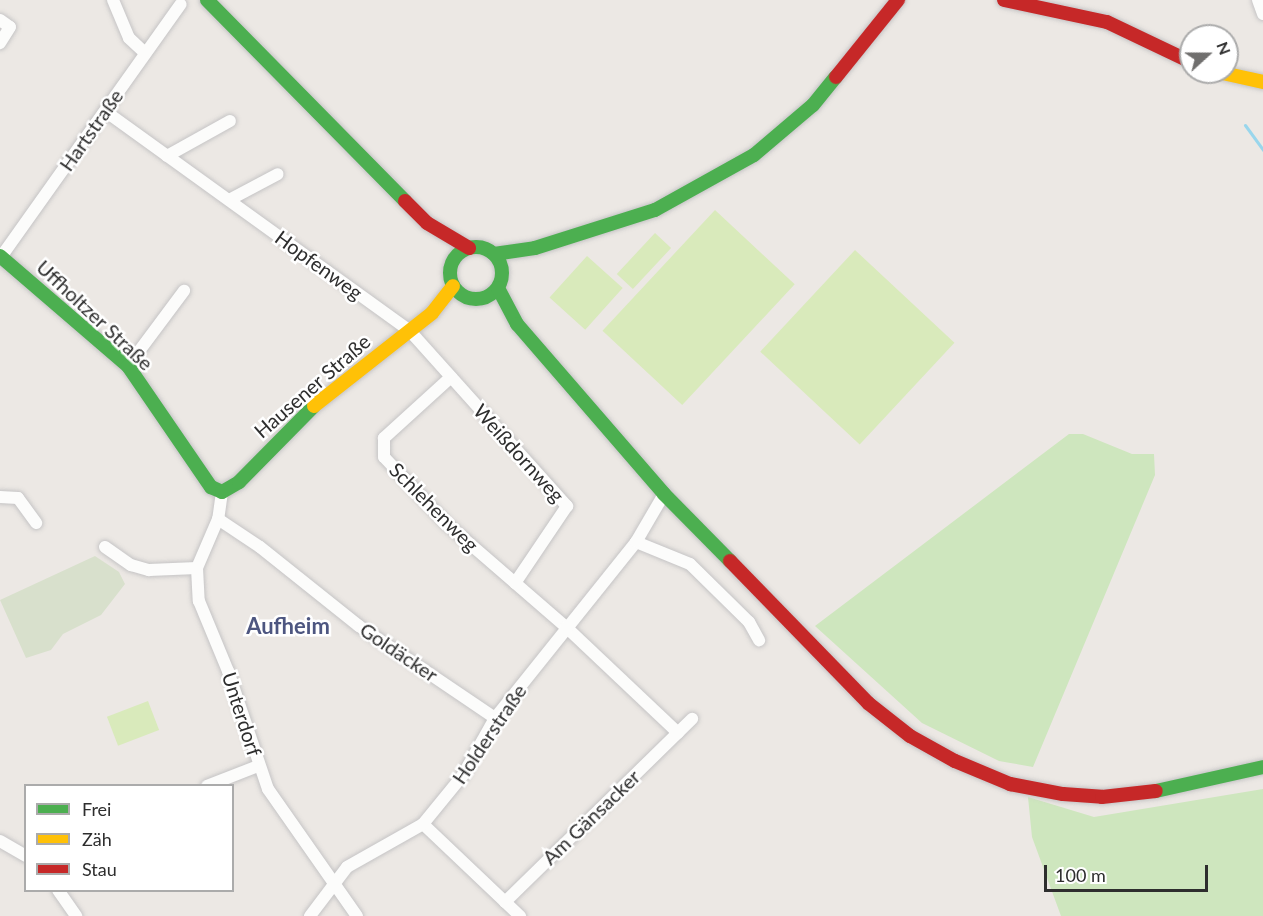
<!DOCTYPE html>
<html>
<head>
<meta charset="utf-8">
<style>
	body { margin:0 }
	#map { position:relative; width:1263px; height:916px; overflow:hidden; background:#ece8e4; font-family:Lato,sans-serif }
	div>[style] { position:absolute }
	.green>* { inset:0; background:#cee6be }
	.cemetery>* { inset:0; background:#d8e0cc }
	.pitch>* { inset:0; background:#d9eabb; transform-origin:0 0 }
	.stream>* { height:3px; margin:-1.5px; padding:0 1.5px; transform-origin:1.5px; border-radius:1.5px; background:#99d6ec }
	.roads { filter:drop-shadow(0 0 2px #c5c4c5) drop-shadow(0 0 2px #c5c4c5) }
	.street>* { height:12px; margin:-6px; padding:0 6px; transform-origin:6px; border-radius:6px; background:#fcfcfb }
	.fast>* { height:14px; margin:-7px; padding:0 7px; transform-origin:7px; border-radius:7px; background:#4caf50 }
	.fast>.ring { margin:-7px; padding:0; box-sizing:content-box; background:none; border:14px solid #4caf50; border-radius:50% }
	.slow>* { height:14px; margin:-7px; padding:0 7px; transform-origin:7px; border-radius:7px; background:#ffc107 }
	.jam>* { height:14px; margin:-7px; padding:0 7px; transform-origin:7px; border-radius:7px; background:#c62828 }
	span { translate:-50% -50%; white-space:nowrap; text-align:center; line-height:1.15; -webkit-text-stroke:5px #fff; paint-order:stroke }
	.street-label { font-size:20px; color:#2e2e2e }
	.quarter-label { font-size:22px; color:#4d5680; font-weight:700 }
	.legend { position:absolute; left:24px; top:784px; width:210px; height:108px; box-sizing:border-box; background:#fff; border:2px solid #ababab; margin:0; padding:8px 10px; list-style:none; font-size:18px; color:#2e2e2e }
	.legend li { display:flex; align-items:center; gap:12px; height:30px }
	.legend b { width:30px; border:2px solid #ababab }
	.north { position:absolute; left:1179px; top:24px; width:60px; height:60px; box-sizing:border-box; background:#fff; border:2px solid #ababab; border-radius:50%; rotate:69deg; font-size:16px; font-weight:700; line-height:24px; text-align:center; color:#2e2e2e }
	.north::after { content:''; display:block; margin:auto; width:21px; height:27px; background:#706f6e; clip-path:polygon(50% 0,100% 100%,50% 72%,0 100%) }
	.scale { position:absolute; left:1044px; top:865px; width:164px; height:27px; box-sizing:border-box; border:3px solid #2e2e2e; border-top:0; padding-left:8px; font-size:18px; line-height:21px; white-space:nowrap; color:#2e2e2e; -webkit-text-stroke:4px #fff; paint-order:stroke }
</style>
</head>
<body>
<div id="map">
	<div class="green">
		<i style="clip-path:polygon(1069px 434px,1083px 434px,1132px 454px,1154px 454px,1155px 475px,1033px 767px,999px 761px,922px 723px,815px 626px)"></i>
		<i style="clip-path:polygon(1263px 789px,1263px 916px,1061px 916px,1032px 837px,1028px 797px,1094px 817px)"></i>
	</div>
	<div class="cemetery">
		<i style="clip-path:polygon(95px 556px,119px 572px,125px 584px,101px 615px,63px 634px,51px 650px,26px 658px,0 600px)"></i>
	</div>
	<div class="pitch">
		<i style="left:715px;top:210px;width:109px;height:165px;rotate:43deg"></i>
		<i style="left:655px;top:233px;width:22px;height:56px;rotate:43deg"></i>
		<i style="left:855px;top:250px;width:136px;height:139px;rotate:43deg"></i>
		<i style="left:587px;top:256px;width:48px;height:56px;rotate:42deg"></i>
		<i style="left:148px;top:701px;width:31px;height:44px;rotate:69deg"></i>
	</div>
	<div class="stream">
		<i style="left:1245px;top:125px;width:31px;rotate:54deg"></i>
	</div>
	<div class="roads">
		<div class="street">
			<i style="left:113px;top:0;width:41px;rotate:67.2deg"></i>
			<i style="left:129px;top:38px;width:21px;rotate:43deg"></i>
			<i style="left:1258px;top:0;width:15px;rotate:70deg"></i>
			<i style="left:0;top:20px;width:12px;rotate:35deg"></i>
			<i style="left:10px;top:27px;width:19px;rotate:122deg"></i>
			<i style="left:105px;top:111px;width:375px;rotate:35.8deg"></i>
			<i style="left:409px;top:330px;width:237px;rotate:48.1deg"></i>
			<i style="left:567px;top:506px;width:93px;rotate:124deg"></i>
			<i style="left:167px;top:156px;width:72px;rotate:-29.1deg"></i>
			<i style="left:229px;top:200px;width:55px;rotate:-28deg"></i>
			<i style="left:1px;top:257px;width:310px;rotate:-54.6deg"></i>
			<i style="left:128px;top:366px;width:94px;rotate:-53.3deg"></i>
			<i style="left:451px;top:377px;width:91px;rotate:137.7deg"></i>
			<i style="left:384px;top:438px;width:19px;rotate:90deg"></i>
			<i style="left:384px;top:457px;width:92px;rotate:46.8deg"></i>
			<i style="left:447px;top:524px;width:157px;rotate:40.9deg"></i>
			<i style="left:566px;top:627px;width:154px;rotate:43.4deg"></i>
			<i style="left:222px;top:492px;width:27px;rotate:98deg"></i>
			<i style="left:218px;top:519px;width:53px;rotate:113.2deg"></i>
			<i style="left:197px;top:568px;width:33px;rotate:87deg"></i>
			<i style="left:199px;top:601px;width:76px;rotate:67.5deg"></i>
			<i style="left:228px;top:671px;width:125px;rotate:71.3deg"></i>
			<i style="left:268px;top:789px;width:155px;rotate:55deg"></i>
			<i style="left:0;top:497px;width:18px;rotate:3deg"></i>
			<i style="left:18px;top:498px;width:31px;rotate:54deg"></i>
			<i style="left:218px;top:519px;width:50px;rotate:33.7deg"></i>
			<i style="left:260px;top:547px;width:127px;rotate:38.6deg"></i>
			<i style="left:359px;top:626px;width:164px;rotate:34.1deg"></i>
			<i style="left:636px;top:542px;width:58px;rotate:22.2deg"></i>
			<i style="left:690px;top:564px;width:83px;rotate:44.5deg"></i>
			<i style="left:749px;top:622px;width:21px;rotate:61deg"></i>
			<i style="left:105px;top:547px;width:32px;rotate:35deg"></i>
			<i style="left:131px;top:565px;width:19px;rotate:16deg"></i>
			<i style="left:149px;top:570px;width:48px;rotate:-2.4deg"></i>
			<i style="left:207px;top:786px;width:55px;rotate:-21.4deg"></i>
			<i style="left:423px;top:824px;width:134px;rotate:43.5deg"></i>
			<i style="left:0;top:841px;width:30px;rotate:30deg"></i>
			<i style="left:58px;top:890px;width:32px;rotate:55deg"></i>
			<i style="left:505px;top:902px;width:262px;rotate:-44.4deg"></i>
			<i style="left:310px;top:916px;width:61px;rotate:-52.9deg"></i>
			<i style="left:347px;top:867px;width:87px;rotate:-29.5deg"></i>
			<i style="left:423px;top:824px;width:63px;rotate:-50.8deg"></i>
			<i style="left:463px;top:775px;width:65px;rotate:-60.7deg"></i>
			<i style="left:495px;top:718px;width:226px;rotate:-51.3deg"></i>
			<i style="left:636px;top:542px;width:56px;rotate:-59.7deg"></i>
		</div>
		<div class="fast">
			<i style="left:207px;top:0;width:282px;rotate:45.4deg"></i>
			<i class="ring" style="left:450px;top:247px;width:38px;height:38px"></i>
			<i style="left:494px;top:254px;width:41px;rotate:-8.3deg"></i>
			<i style="left:535px;top:248px;width:126px;rotate:-17.6deg"></i>
			<i style="left:655px;top:210px;width:113px;rotate:-29.1deg"></i>
			<i style="left:754px;top:155px;width:77px;rotate:-40.3deg"></i>
			<i style="left:813px;top:105px;width:36px;rotate:-51deg"></i>
			<i style="left:0;top:256px;width:169px;rotate:40.7deg"></i>
			<i style="left:128px;top:366px;width:147px;rotate:55.6deg"></i>
			<i style="left:211px;top:487px;width:12px;rotate:24deg"></i>
			<i style="left:222px;top:492px;width:20px;rotate:-30deg"></i>
			<i style="left:239px;top:482px;width:107px;rotate:-45.4deg"></i>
			<i style="left:498px;top:288px;width:41px;rotate:62.2deg"></i>
			<i style="left:517px;top:324px;width:225px;rotate:49.1deg"></i>
			<i style="left:664px;top:494px;width:94px;rotate:45.4deg"></i>
			<i style="left:1156px;top:791px;width:110px;rotate:-12.6deg"></i>
		</div>
		<div class="slow">
			<i style="left:1218px;top:72px;width:46px;rotate:12.5deg"></i>
			<i style="left:314px;top:406px;width:150px;rotate:-38.2deg"></i>
			<i style="left:432px;top:313px;width:34px;rotate:-52deg"></i>
		</div>
		<div class="jam">
			<i style="left:1004px;top:0;width:105px;rotate:12.1deg"></i>
			<i style="left:1107px;top:22px;width:93px;rotate:25.5deg"></i>
			<i style="left:836px;top:77px;width:99px;rotate:-51.2deg"></i>
			<i style="left:405px;top:201px;width:31px;rotate:45deg"></i>
			<i style="left:427px;top:223px;width:49px;rotate:30.8deg"></i>
			<i style="left:730px;top:561px;width:198px;rotate:45.8deg"></i>
			<i style="left:868px;top:703px;width:53px;rotate:38.2deg"></i>
			<i style="left:910px;top:736px;width:51px;rotate:29.1deg"></i>
			<i style="left:955px;top:761px;width:60px;rotate:22.7deg"></i>
			<i style="left:1010px;top:784px;width:54px;rotate:10.7deg"></i>
			<i style="left:1063px;top:794px;width:39px;rotate:4deg"></i>
			<i style="left:1102px;top:797px;width:54px;rotate:-6.3deg"></i>
		</div>
	</div>
	<div class="street-label">
		<span style="left:91px;top:130px;rotate:-55deg">Hartstraße</span>
		<span style="left:319px;top:265px;rotate:36deg">Hopfenweg</span>
		<span style="left:95px;top:315px;rotate:43deg">Uffholtzer Straße</span>
		<span style="left:312px;top:386px;rotate:-41deg">Hausener Straße</span>
		<span style="left:519px;top:453px;rotate:48deg">Weißdornweg</span>
		<span style="left:434px;top:507px;rotate:45deg">Schlehenweg</span>
		<span style="left:399px;top:652px;rotate:34deg">Goldäcker</span>
		<span style="left:242px;top:714px;rotate:72deg">Unterdorf</span>
		<span style="left:489px;top:734px;rotate:-56deg">Holderstraße</span>
		<span style="left:591px;top:817px;rotate:-44deg">Am Gänsacker</span>
	</div>
	<div class="quarter-label">
		<span style="left:288px;top:626px">Aufheim</span>
	</div>
	<ul class="legend">
	<li><b style="height:8px;background:#4caf50"></b>Frei</li>
	<li><b style="height:8px;background:#ffc107"></b>Zäh</li>
	<li><b style="height:8px;background:#c62828"></b>Stau</li>
	</ul>
	<div class="north">N</div>
	<div class="scale">100 m</div>
</div>
</body>
</html>
